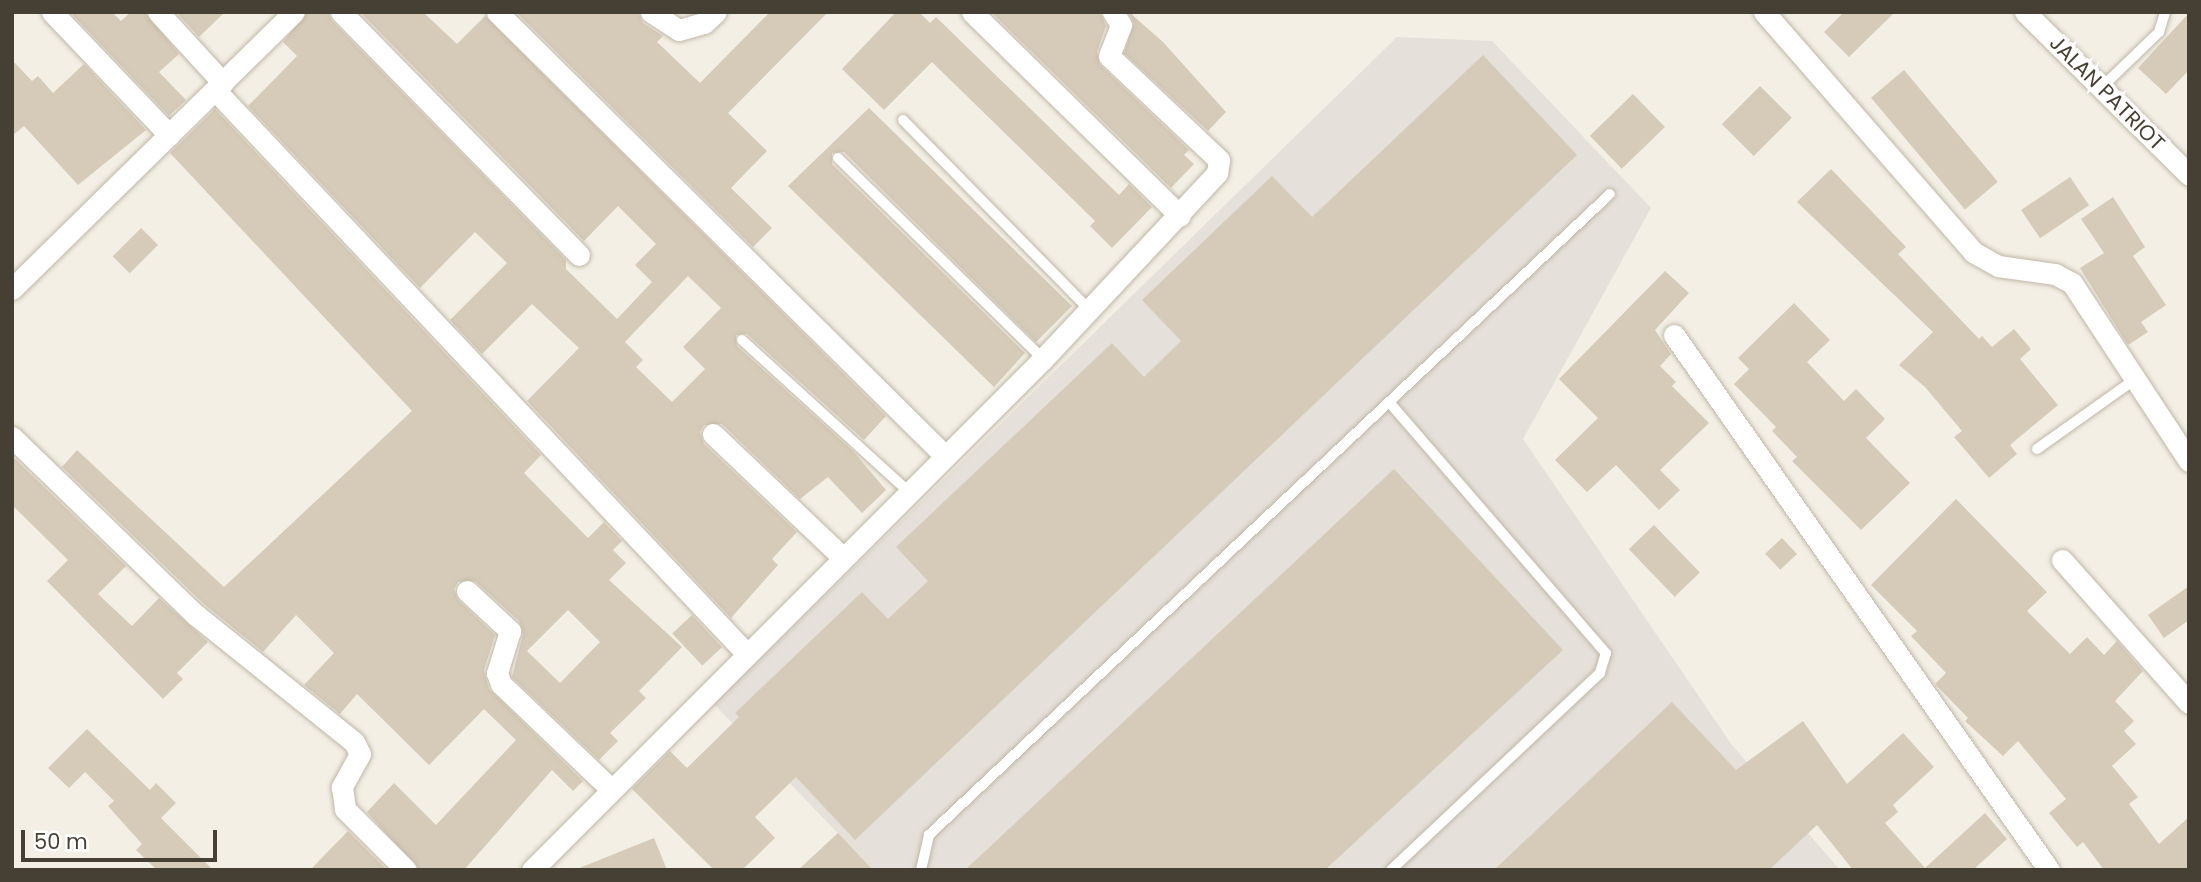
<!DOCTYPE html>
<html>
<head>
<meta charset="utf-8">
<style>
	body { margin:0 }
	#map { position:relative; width:2201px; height:882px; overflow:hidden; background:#f3efe4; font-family:Poppins,sans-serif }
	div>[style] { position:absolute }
	.industrial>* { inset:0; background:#e5e0d9 }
	.building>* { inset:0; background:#d6cbb8; transform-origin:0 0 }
	.roads { filter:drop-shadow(0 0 2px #bfb7a6) drop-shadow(0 0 2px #bfb7a6) }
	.service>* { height:10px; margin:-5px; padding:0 5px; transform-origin:5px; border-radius:5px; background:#fff }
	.minor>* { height:21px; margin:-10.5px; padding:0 10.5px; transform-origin:10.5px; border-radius:10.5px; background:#fff }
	span { translate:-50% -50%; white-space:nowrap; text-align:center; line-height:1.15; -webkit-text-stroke:7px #fff; paint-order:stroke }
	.street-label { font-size:21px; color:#463f33 }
	.frame { position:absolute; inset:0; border:14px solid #463f33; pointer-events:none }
	.scale { position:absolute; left:21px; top:830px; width:196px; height:32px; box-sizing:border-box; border:4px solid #463f33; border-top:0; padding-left:9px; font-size:21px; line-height:24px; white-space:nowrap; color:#463f33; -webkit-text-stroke:5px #fff; paint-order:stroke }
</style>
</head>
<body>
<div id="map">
	<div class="industrial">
		<i style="clip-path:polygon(1397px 37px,1492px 41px,1651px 208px,1523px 439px,1732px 745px,1840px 870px,873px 870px,714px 704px)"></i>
	</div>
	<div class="building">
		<i style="clip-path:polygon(70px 12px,112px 12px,121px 21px,131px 12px,145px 12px,179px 54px,159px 72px,186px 100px,169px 116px)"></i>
		<i style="clip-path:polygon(176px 12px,225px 12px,199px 37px)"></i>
		<i style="clip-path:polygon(evenodd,307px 12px,328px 12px,332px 21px,566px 260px,566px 269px,617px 319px,652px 282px,635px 265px,656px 244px,618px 206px,584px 241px,360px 12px,423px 12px,457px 44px,485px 16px,886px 416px,864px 440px,747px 334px,736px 335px,737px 346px,853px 451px,886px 490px,862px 513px,828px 477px,800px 499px,722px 424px,704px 425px,700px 432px,704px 444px,797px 532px,772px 559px,778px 565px,731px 618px,527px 401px,579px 348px,532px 304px,482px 354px,450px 320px,507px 263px,475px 232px,420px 288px,248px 106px,297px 56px,283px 42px,307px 12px,688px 276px,721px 308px,683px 347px,705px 369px,672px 402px,636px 367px,643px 360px,625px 342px,688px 276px)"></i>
		<i style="clip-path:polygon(516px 12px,638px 12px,643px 23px,663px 36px,657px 42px,700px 83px,770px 12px,828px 12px,728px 113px,767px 151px,731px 188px,772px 228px,753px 247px)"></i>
		<i style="clip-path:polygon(896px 12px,919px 12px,930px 23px,936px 17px,1119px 195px,1129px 184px,1152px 207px,1112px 248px,1090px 226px,1095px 221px,932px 62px,884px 110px,842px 69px)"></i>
		<i style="clip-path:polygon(991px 12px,1100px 12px,1106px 26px,1097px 52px,1100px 65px,1189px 150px,1184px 155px,1194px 164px,1171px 188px)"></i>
		<i style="clip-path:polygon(1129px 12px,1163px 42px,1226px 112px,1208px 131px,1124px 53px,1134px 24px)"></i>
		<i style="clip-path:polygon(1844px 12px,1895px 12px,1849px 57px,1824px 32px)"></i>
		<i style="clip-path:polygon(2189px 13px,2189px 70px,2166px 94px,2138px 68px)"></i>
		<i style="clip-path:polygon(1483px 55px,1577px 155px,855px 840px,796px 777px,755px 817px,775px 838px,742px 870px,714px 870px,632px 789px,670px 751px,687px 768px,739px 717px,735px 713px,862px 592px,888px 619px,928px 581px,896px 547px,1112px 343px,1144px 377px,1181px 341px,1142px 300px,1272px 176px,1312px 217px)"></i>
		<i style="clip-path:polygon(12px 60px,32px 81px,38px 76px,53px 93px,84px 64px,146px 130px,78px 185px,24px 126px,12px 136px)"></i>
		<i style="left:1904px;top:70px;width:146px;height:43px;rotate:50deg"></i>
		<i style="left:1760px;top:86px;width:45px;height:54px;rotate:45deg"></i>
		<i style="left:1633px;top:94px;width:46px;height:60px;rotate:46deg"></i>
		<i style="clip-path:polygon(869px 108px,1072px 306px,1036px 342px,844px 152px,832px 153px,832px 164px,1025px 353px,994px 387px,788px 186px)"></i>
		<i style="clip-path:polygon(evenodd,215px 109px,541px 455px,524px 473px,588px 538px,604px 522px,622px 541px,613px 550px,626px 563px,609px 580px,682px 647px,639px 691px,646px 698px,610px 733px,618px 741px,599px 760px,512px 677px,523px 634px,519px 621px,475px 581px,458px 582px,454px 589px,458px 600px,495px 635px,484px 670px,489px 689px,583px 781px,573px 791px,552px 770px,464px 870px,419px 870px,367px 812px,394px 783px,436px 825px,516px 740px,484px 709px,429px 765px,357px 694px,340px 714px,304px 685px,334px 653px,296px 615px,263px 652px,205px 605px,62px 467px,77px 450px,224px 587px,412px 411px,170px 153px,215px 109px,568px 610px,600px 642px,560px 683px,527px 651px,568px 610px)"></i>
		<i style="clip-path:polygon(1831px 169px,1906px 247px,1898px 254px,1979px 339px,1982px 336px,1992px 347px,2014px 329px,2031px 349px,2020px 359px,2058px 405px,2010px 445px,2017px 454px,1989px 478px,1954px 437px,1962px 431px,1925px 387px,1899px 365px,1933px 332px,1797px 202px)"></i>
		<i style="left:2070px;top:177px;width:34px;height:59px;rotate:56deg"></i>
		<i style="clip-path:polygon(2113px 197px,2145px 247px,2133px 256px,2166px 305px,2141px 322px,2148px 332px,2128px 345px,2080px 268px,2104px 253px,2081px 219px)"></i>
		<i style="left:141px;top:228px;width:24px;height:40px;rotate:45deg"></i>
		<i style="clip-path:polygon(1665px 271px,1689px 293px,1655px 330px,1671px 354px,1660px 366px,1676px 382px,1672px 386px,1709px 423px,1660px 470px,1680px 490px,1659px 510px,1616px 465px,1587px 492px,1555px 460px,1598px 418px,1559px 379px)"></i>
		<i style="clip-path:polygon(1794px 303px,1830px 340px,1807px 362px,1844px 401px,1856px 389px,1885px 419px,1866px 438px,1910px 483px,1861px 530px,1792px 461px,1797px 457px,1772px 431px,1776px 427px,1734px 384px,1749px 369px,1738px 358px)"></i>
		<i style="clip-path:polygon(12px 456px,126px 566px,98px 594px,132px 626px,159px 598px,208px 642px,177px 673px,183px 679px,163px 699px,47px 581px,68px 560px,12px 505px)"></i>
		<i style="clip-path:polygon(1394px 469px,1563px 650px,1325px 870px,965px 870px)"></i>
		<i style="clip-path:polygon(1956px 499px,2047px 592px,2027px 611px,2070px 654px,2087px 637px,2104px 655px,2117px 641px,2143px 671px,2115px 701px,2134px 721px,2124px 731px,2136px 744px,2112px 766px,2138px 797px,2129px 804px,2159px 844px,2189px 817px,2189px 870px,2104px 870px,2083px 842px,2077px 847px,2049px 813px,2066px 799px,2018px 741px,2003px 756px,1965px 721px,1968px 718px,1935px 684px,1946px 673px,1911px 636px,1917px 631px,1871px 585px)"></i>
		<i style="left:1654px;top:525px;width:66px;height:35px;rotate:46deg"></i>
		<i style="left:1782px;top:538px;width:22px;height:23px;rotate:47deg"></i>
		<i style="clip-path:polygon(2189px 586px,2189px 620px,2164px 638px,2148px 615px)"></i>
		<i style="left:692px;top:615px;width:44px;height:27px;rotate:47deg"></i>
		<i style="clip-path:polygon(1672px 702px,1736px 770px,1803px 721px,1847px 784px,1903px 733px,1934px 767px,1893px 805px,1898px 812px,1885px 823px,1925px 868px,1985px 813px,2007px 839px,1973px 870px,1853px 870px,1817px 825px,1769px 870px,1494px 870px)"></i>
		<i style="clip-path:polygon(87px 729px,150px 790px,156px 783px,176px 803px,161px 818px,213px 870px,157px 870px,136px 850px,142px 844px,108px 806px,114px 801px,85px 772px,69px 788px,48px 768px)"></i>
		<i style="clip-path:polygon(348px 831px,387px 870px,310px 870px)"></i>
		<i style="clip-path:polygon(838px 833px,873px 870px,798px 870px)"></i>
		<i style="clip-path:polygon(654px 838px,667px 870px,577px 870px,577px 869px)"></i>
	</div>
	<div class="roads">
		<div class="service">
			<i style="left:2101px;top:88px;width:81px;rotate:-44deg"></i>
			<i style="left:2159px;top:32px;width:21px;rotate:-73deg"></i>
			<i style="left:903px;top:120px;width:267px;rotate:45.5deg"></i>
			<i style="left:838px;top:158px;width:287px;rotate:44.4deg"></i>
			<i style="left:742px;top:340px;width:226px;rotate:42.3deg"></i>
			<i style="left:1389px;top:402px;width:332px;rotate:49.2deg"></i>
			<i style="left:1606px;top:653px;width:21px;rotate:107deg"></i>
			<i style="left:1600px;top:673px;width:287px;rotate:136.7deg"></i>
			<i style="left:2037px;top:449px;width:119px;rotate:-35.4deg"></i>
			<i style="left:921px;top:870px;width:36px;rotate:-77deg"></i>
			<i style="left:929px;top:835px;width:935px;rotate:-43.27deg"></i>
		</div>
		<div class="minor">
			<i style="left:52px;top:12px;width:170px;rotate:46.4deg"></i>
			<i style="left:158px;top:12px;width:96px;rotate:47.5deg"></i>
			<i style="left:341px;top:12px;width:340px;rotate:45.6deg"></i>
			<i style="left:497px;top:12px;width:631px;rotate:44.74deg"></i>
			<i style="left:651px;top:12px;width:33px;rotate:33deg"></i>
			<i style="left:679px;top:30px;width:26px;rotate:-16deg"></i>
			<i style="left:704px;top:23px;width:16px;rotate:-43deg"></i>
			<i style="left:972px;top:12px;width:291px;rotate:44.4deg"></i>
			<i style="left:1764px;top:12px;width:318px;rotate:48.9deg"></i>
			<i style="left:1973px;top:252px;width:29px;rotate:29deg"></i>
			<i style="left:1998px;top:266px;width:58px;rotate:8deg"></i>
			<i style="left:2055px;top:274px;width:19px;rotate:28deg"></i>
			<i style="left:2072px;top:283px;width:213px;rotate:56.7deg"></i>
			<i style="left:2025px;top:12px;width:231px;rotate:44.8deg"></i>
			<i style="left:216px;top:91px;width:772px;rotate:46.68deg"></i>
			<i style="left:12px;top:289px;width:395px;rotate:-44.5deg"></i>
			<i style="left:1674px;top:335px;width:653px;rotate:54.97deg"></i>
			<i style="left:713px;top:434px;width:178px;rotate:43.6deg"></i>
			<i style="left:12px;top:437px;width:256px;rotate:44.1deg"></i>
			<i style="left:196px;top:615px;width:203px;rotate:38.8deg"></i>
			<i style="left:354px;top:742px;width:13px;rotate:63deg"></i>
			<i style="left:360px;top:754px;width:38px;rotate:119deg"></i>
			<i style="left:342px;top:787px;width:22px;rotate:82deg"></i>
			<i style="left:345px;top:809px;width:86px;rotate:45deg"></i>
			<i style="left:2062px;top:560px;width:191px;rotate:48.4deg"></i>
			<i style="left:467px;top:591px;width:59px;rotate:42.9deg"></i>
			<i style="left:510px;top:631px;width:44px;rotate:107.2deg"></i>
			<i style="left:497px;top:673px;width:12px;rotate:70deg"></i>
			<i style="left:501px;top:684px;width:151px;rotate:43.7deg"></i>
			<i style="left:532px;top:870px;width:723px;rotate:-45deg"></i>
			<i style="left:1043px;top:359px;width:255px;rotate:-46.9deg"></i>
			<i style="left:1217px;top:173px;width:13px;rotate:-81deg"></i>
			<i style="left:1219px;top:160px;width:151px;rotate:-136.6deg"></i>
			<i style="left:1109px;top:56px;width:33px;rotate:-69deg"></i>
			<i style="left:1121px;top:25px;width:15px;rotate:-122deg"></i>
		</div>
	</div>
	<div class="street-label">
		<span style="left:2107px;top:93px;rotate:45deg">JALAN PATRIOT</span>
	</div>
	<div class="frame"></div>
	<div class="scale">50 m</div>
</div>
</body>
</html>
